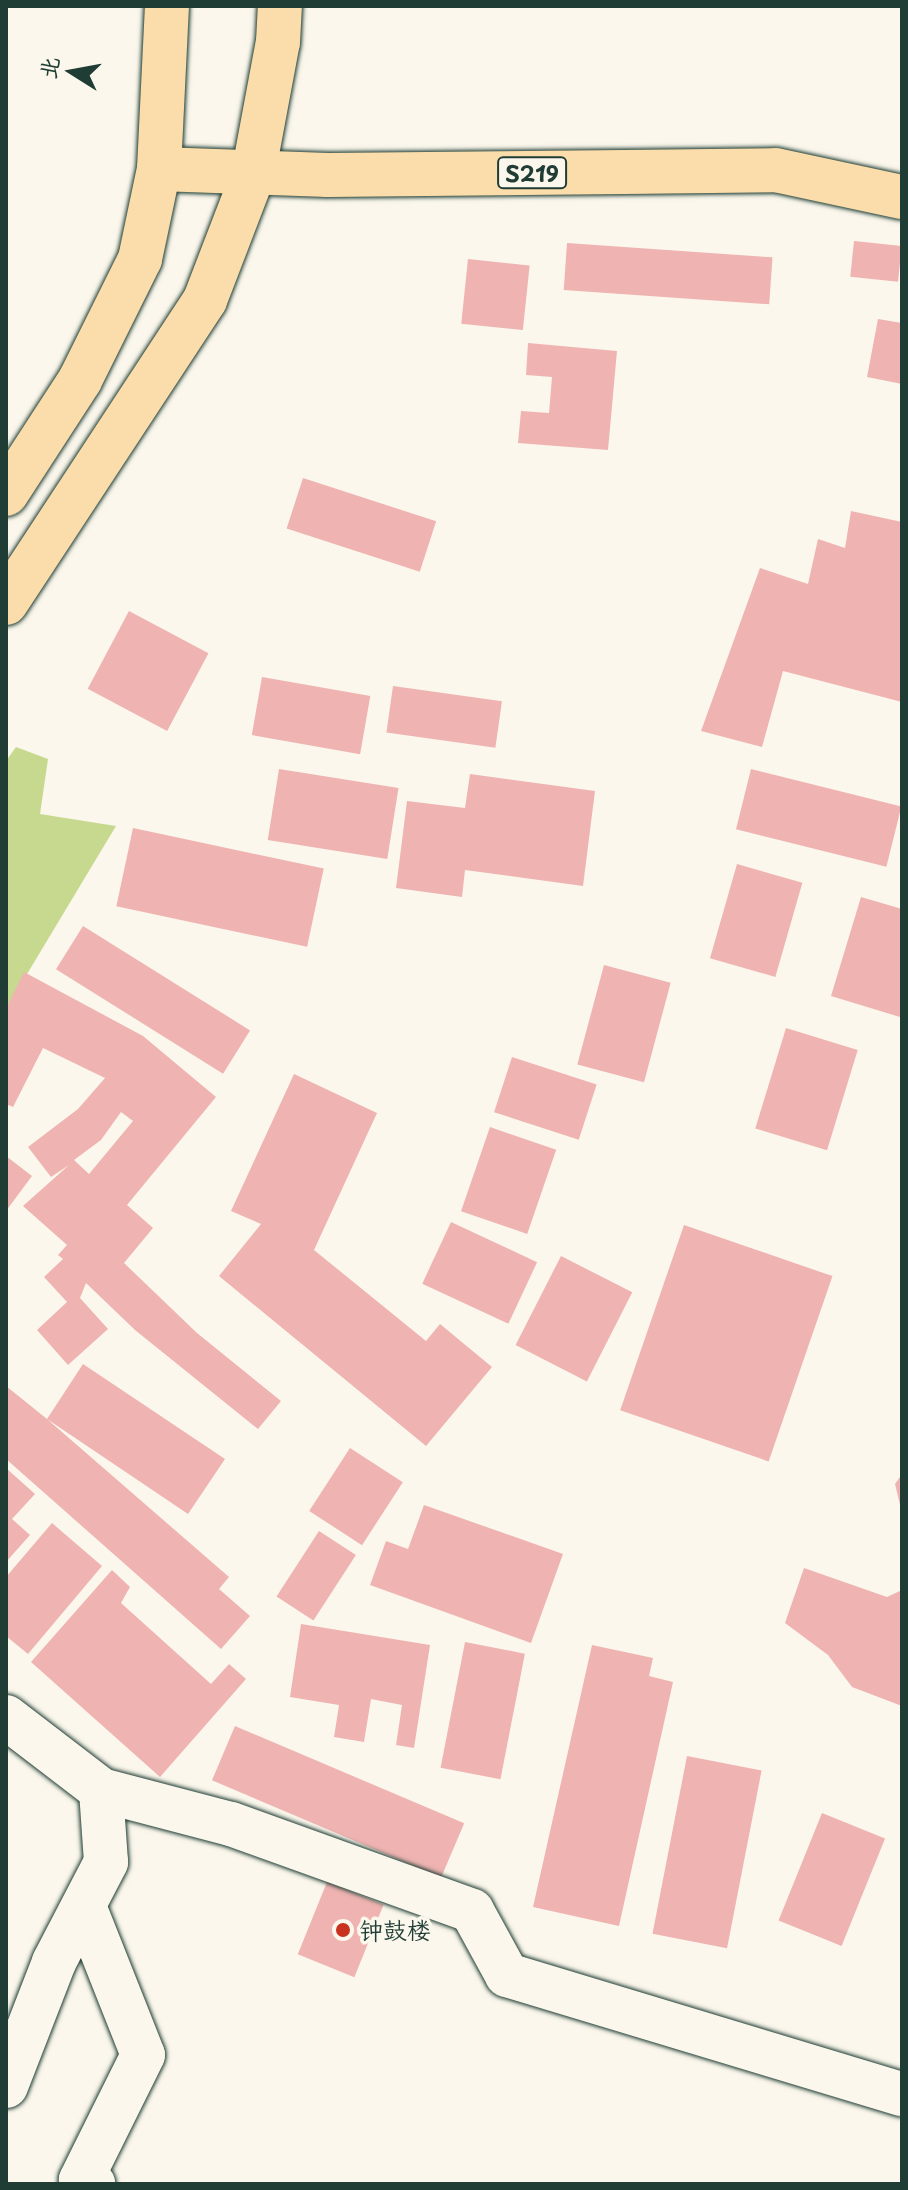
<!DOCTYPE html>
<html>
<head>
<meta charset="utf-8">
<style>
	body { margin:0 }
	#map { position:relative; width:908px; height:2190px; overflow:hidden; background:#fbf7ec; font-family:"Playpen Sans","LXGW WenKai TC",sans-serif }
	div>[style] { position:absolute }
	.green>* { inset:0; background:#c6d98e }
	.building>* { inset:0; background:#efb4b2; transform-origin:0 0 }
	.roads { filter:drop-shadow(0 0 2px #1f3d34) drop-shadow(0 0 2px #1f3d34) }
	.minor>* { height:44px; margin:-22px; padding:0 22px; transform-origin:22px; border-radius:22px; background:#fbf7ec }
	.major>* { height:44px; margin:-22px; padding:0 22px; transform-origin:22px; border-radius:22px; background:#fbddab }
	.dots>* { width:22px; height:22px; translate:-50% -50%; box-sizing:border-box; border:4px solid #fbf7ec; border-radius:50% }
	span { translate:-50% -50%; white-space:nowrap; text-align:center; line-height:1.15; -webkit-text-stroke:7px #fbf7ec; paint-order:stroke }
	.shield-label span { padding:2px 6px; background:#fbf7ec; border:2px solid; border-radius:6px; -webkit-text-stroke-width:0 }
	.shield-label { font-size:22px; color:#1f3d34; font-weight:700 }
	.poi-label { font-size:24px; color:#1f3d34 }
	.left { translate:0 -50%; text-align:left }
	.frame { position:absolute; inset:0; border:8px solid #1f3d34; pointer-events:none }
	.north { position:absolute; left:32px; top:32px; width:80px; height:80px; -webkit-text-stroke:6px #fbf7ec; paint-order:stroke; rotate:281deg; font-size:22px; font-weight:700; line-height:32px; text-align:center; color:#1f3d34 }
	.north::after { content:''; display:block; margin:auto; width:28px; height:36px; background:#1f3d34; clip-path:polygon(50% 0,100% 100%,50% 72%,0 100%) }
</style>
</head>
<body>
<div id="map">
	<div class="green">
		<i style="clip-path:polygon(16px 747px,48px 759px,40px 814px,116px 826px,6px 1009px,6px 761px)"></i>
	</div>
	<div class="building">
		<i style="left:854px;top:241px;width:48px;height:36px;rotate:6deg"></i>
		<i style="left:567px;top:243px;width:206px;height:47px;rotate:4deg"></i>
		<i style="left:468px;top:259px;width:62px;height:65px;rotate:6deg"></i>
		<i style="clip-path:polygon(878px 319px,902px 323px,902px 384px,867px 377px)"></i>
		<i style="clip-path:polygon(528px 343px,617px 351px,608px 450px,518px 443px,521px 411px,549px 413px,552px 377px,526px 375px)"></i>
		<i style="left:303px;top:478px;width:140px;height:53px;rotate:18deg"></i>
		<i style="clip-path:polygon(851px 511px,902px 522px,902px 702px,783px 671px,762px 747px,701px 731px,760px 568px,808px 584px,818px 539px,845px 548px)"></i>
		<i style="left:129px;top:611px;width:90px;height:88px;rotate:28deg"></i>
		<i style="left:262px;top:677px;width:110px;height:59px;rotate:10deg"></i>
		<i style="left:393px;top:686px;width:110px;height:47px;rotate:8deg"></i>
		<i style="left:279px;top:769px;width:121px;height:72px;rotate:9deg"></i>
		<i style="left:751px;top:769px;width:155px;height:62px;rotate:14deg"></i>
		<i style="clip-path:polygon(470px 774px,595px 791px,583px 886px,465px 870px,462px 897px,396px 888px,407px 801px,465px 808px)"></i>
		<i style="left:133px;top:828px;width:195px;height:80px;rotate:12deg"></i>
		<i style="left:737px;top:864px;width:68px;height:98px;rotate:16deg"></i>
		<i style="clip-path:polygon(861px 897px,902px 909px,900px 1017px,831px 996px)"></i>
		<i style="left:83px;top:926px;width:197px;height:51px;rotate:32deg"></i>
		<i style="left:604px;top:965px;width:69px;height:103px;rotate:15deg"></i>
		<i style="clip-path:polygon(evenodd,24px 972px,143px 1036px,216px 1097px,127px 1205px,153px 1228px,124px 1263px,197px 1333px,281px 1401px,258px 1429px,135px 1330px,86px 1283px,80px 1298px,108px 1329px,68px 1365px,37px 1330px,67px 1302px,44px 1277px,63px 1259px,58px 1255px,67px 1245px,23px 1206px,69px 1165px,51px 1177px,28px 1147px,78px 1109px,105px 1078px,43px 1048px,13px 1107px,6px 1104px,6px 1009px,24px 972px,121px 1112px,133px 1121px,89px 1174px,74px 1160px,101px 1140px,121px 1112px)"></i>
		<i style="left:786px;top:1028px;width:75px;height:105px;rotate:17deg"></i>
		<i style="left:512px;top:1057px;width:89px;height:58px;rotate:18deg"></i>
		<i style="clip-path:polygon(294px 1074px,377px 1113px,314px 1250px,426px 1341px,440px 1324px,492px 1367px,426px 1446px,219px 1276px,261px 1224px,231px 1211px)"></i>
		<i style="left:490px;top:1127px;width:70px;height:89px;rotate:19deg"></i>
		<i style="clip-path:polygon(6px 1156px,32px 1176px,6px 1211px)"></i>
		<i style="left:451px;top:1222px;width:95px;height:68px;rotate:25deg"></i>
		<i style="left:684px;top:1225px;width:157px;height:196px;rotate:19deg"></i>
		<i style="left:561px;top:1256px;width:80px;height:100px;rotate:27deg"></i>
		<i style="clip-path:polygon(83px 1364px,225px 1459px,188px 1514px,47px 1419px,229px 1577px,219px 1589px,250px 1616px,221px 1649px,6px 1459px,6px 1386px,47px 1419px)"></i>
		<i style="left:350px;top:1448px;width:63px;height:75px;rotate:33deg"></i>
		<i style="clip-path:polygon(6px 1468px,35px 1494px,12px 1519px,30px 1535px,6px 1562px)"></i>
		<i style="clip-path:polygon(902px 1474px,902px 1513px,895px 1484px)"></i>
		<i style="clip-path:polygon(424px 1505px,563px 1554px,531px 1643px,370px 1585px,386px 1541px,408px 1549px)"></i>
		<i style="clip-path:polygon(52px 1523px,102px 1566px,28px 1654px,6px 1636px,6px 1577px)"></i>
		<i style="left:319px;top:1531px;width:44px;height:78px;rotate:33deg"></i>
		<i style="clip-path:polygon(804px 1568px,887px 1597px,902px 1590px,902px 1706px,852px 1687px,828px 1655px,785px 1623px)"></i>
		<i style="clip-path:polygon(112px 1570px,130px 1587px,121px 1603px,211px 1684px,229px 1664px,246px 1679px,160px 1777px,31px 1662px)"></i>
		<i style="clip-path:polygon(301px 1624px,430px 1645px,414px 1748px,396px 1745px,402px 1705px,371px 1699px,364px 1742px,334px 1737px,339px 1705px,290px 1697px)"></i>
		<i style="left:465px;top:1642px;width:61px;height:128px;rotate:11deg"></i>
		<i style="clip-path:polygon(592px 1645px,653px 1658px,649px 1676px,673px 1682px,619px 1926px,533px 1907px)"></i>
		<i style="left:235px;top:1726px;width:249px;height:59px;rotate:23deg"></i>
		<i style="left:687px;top:1756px;width:76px;height:181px;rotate:11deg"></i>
		<i style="left:822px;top:1813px;width:68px;height:116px;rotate:22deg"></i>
		<i style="left:327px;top:1882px;width:61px;height:78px;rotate:22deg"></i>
	</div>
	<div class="roads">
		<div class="minor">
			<i style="left:6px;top:1717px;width:120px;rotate:37.5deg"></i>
			<i style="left:101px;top:1790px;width:134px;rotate:14.7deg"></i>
			<i style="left:231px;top:1824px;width:256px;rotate:19.8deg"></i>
			<i style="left:472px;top:1911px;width:73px;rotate:61.3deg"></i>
			<i style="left:507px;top:1975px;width:413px;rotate:16.8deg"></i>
			<i style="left:84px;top:1906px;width:160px;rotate:68.4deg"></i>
			<i style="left:143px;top:2055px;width:140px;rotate:116.4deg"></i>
			<i style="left:81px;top:2180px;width:13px;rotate:18deg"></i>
			<i style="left:6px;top:2086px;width:133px;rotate:-68.8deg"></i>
			<i style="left:54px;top:1962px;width:113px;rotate:-62.5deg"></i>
			<i style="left:106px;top:1862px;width:72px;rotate:-94deg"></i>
		</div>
		<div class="major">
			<i style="left:159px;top:169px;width:169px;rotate:2deg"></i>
			<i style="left:328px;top:175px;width:448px;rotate:-0.6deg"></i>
			<i style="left:776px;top:170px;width:129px;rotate:12.1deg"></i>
			<i style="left:6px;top:494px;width:136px;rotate:-57deg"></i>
			<i style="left:80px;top:380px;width:135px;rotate:-63.6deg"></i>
			<i style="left:140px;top:259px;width:92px;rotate:-78.1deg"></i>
			<i style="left:159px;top:169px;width:163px;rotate:-87.2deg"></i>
			<i style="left:6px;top:603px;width:363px;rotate:-56.7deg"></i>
			<i style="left:205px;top:300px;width:134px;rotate:-69deg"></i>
			<i style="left:253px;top:175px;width:135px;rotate:-79.4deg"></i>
			<i style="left:278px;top:42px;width:36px;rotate:-87deg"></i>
		</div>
	</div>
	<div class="dots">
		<i style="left:343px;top:1930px;background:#c8321e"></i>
	</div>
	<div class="shield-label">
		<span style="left:532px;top:173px">S219</span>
	</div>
	<div class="poi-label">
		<span class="left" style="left:359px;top:1930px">钟鼓楼</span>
	</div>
	<div class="frame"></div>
	<div class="north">北</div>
</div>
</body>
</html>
